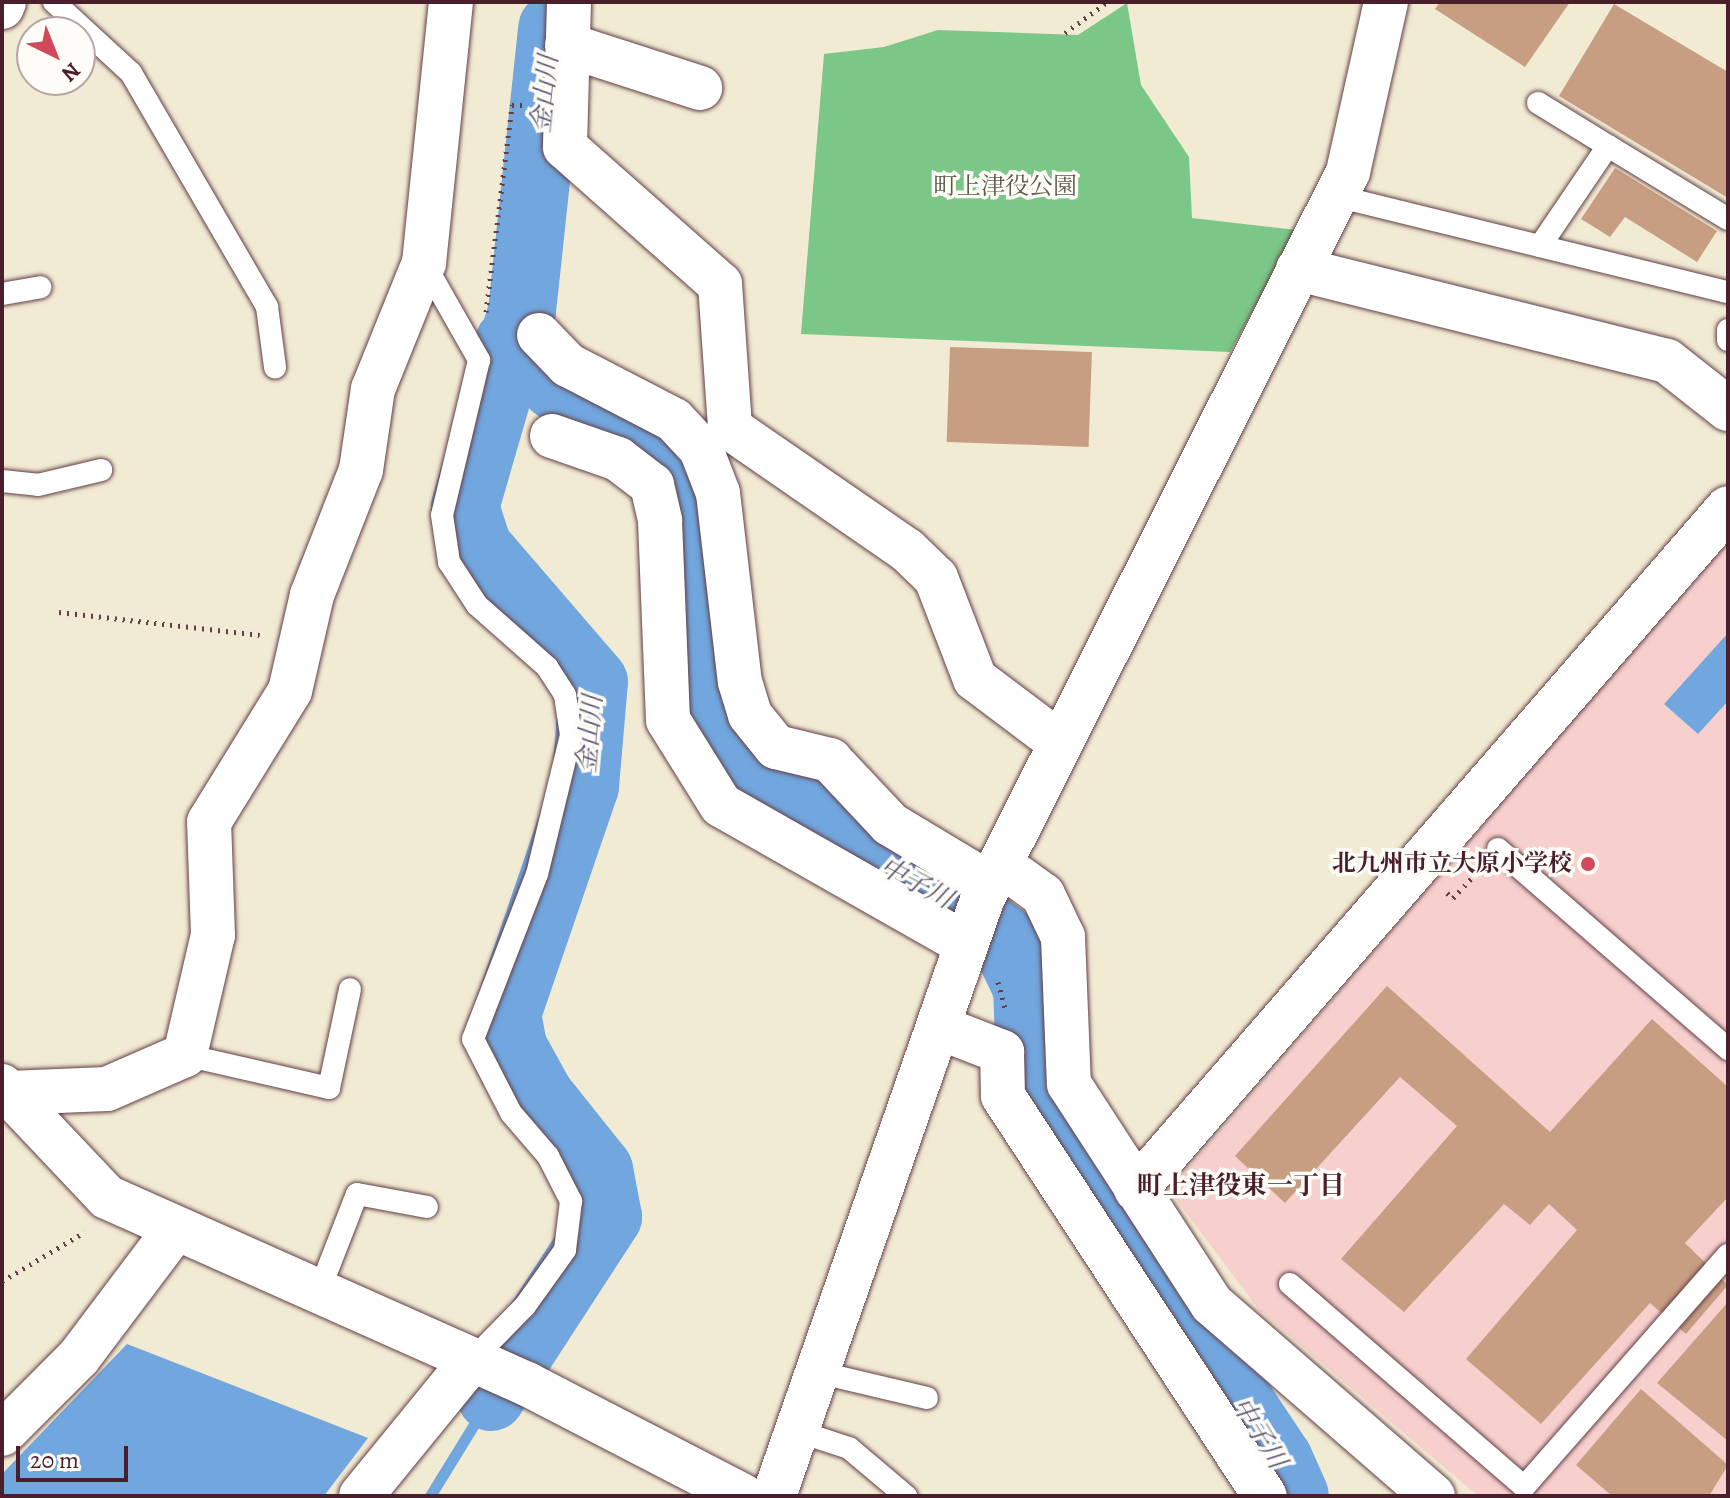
<!DOCTYPE html>
<html>
<head>
<meta charset="utf-8">
<style>
	body { margin:0 }
	#map { position:relative; width:1730px; height:1498px; overflow:hidden; background:#f2ebd4; font-family:Alegreya,"Noto Serif JP",serif }
	div>[style] { position:absolute }
	.built>* { inset:0; background:#f7d0ce }
	.green>* { inset:0; background:#7ac787 }
	.water>* { inset:0; background:#71a6de }
	.stream>* { height:11px; margin:-5.5px; padding:0 5.5px; transform-origin:5.5px; border-radius:5.5px; background:#71a6de }
	.river>* { height:68px; margin:-34px; padding:0 34px; transform-origin:34px; border-radius:34px; background:#71a6de }
	.building>* { inset:0; background:#c89e83; transform-origin:0 0 }
	.path>* { height:5px; margin-top:-2.5px; transform-origin:0; background:repeating-linear-gradient(90deg,#633e44 0 2px,transparent 0 8px) }
	.roads { filter:drop-shadow(0 0 2px #633e44) drop-shadow(0 0 2px #633e44) }
	.service>* { height:22px; margin:-11px; padding:0 11px; transform-origin:11px; border-radius:11px; background:#fff }
	.minor>* { height:44px; margin:-22px; padding:0 22px; transform-origin:22px; border-radius:22px; background:#fff }
	.tertiary>* { height:44px; margin:-22px; padding:0 22px; transform-origin:22px; border-radius:22px; background:#fff }
	.dots>* { width:22px; height:22px; translate:-50% -50%; box-sizing:border-box; border:4px solid #fdfcf7; border-radius:50% }
	span { translate:-50% -50%; white-space:nowrap; text-align:center; line-height:1.15; -webkit-text-stroke:7px #fdfcf7; paint-order:stroke }
	.park-label { font-size:24px; color:#5b5a4b }
	.poi-label { font-size:24px; color:#4a1f2b; font-weight:700 }
	.right { translate:-100% -50%; text-align:right }
	.water-label { font-size:26px; color:#5a5573; font-style:italic }
	.neighbourhood-label { font-size:26px; color:#4a1f2b; font-weight:700 }
	.frame { position:absolute; inset:0; border:4px solid #4a1f2b; pointer-events:none }
	.north { position:absolute; left:16px; top:16px; width:80px; height:80px; box-sizing:border-box; background:#fdfcf7; border:2px solid #b5a4a5; border-radius:50%; rotate:137deg; font-size:22px; font-weight:700; line-height:32px; text-align:center; color:#4a1f2b }
	.north::after { content:''; display:block; margin:auto; width:28px; height:36px; background:#d1495b; clip-path:polygon(50% 0,100% 100%,50% 72%,0 100%) }
	.scale { position:absolute; left:16px; top:1446px; width:112px; height:36px; box-sizing:border-box; border:4px solid #4a1f2b; border-top:0; padding-left:10px; font-size:24px; line-height:28px; white-space:nowrap; color:#4a1f2b; -webkit-text-stroke:6px #fdfcf7; paint-order:stroke }
</style>
</head>
<body>
<div id="map">
	<div class="built">
		<i style="clip-path:polygon(1728px 539px,1728px 1496px,1478px 1496px,1259px 1310px,1169px 1190px)"></i>
	</div>
	<div class="green">
		<i style="clip-path:polygon(1127px 3px,1141px 85px,1189px 157px,1192px 218px,1297px 230px,1230px 352px,801px 334px,824px 54px,884px 47px,938px 30px,1078px 35px)"></i>
	</div>
	<div class="water">
		<i style="clip-path:polygon(1728px 633px,1728px 701px,1698px 734px,1664px 704px)"></i>
		<i style="clip-path:polygon(127px 1344px,368px 1438px,324px 1496px,2px 1496px,2px 1474px)"></i>
	</div>
	<div class="stream">
		<i style="left:430px;top:1496px;width:116px;rotate:-58.4deg"></i>
	</div>
	<div class="river">
		<i style="left:509px;top:342px;width:64px;rotate:43.7deg"></i>
		<i style="left:555px;top:386px;width:91px;rotate:28.3deg"></i>
		<i style="left:635px;top:429px;width:69px;rotate:50.3deg"></i>
		<i style="left:679px;top:482px;width:52px;rotate:77.8deg"></i>
		<i style="left:690px;top:533px;width:200px;rotate:86deg"></i>
		<i style="left:704px;top:733px;width:40px;rotate:58deg"></i>
		<i style="left:725px;top:767px;width:50px;rotate:38.5deg"></i>
		<i style="left:764px;top:798px;width:39px;rotate:12deg"></i>
		<i style="left:802px;top:806px;width:42px;rotate:49.8deg"></i>
		<i style="left:829px;top:838px;width:133px;rotate:26.8deg"></i>
		<i style="left:948px;top:898px;width:68px;rotate:36deg"></i>
		<i style="left:1003px;top:938px;width:55px;rotate:64.4deg"></i>
		<i style="left:1027px;top:988px;width:99px;rotate:87.7deg"></i>
		<i style="left:1031px;top:1087px;width:448px;rotate:56.4deg"></i>
		<i style="left:1279px;top:1460px;width:39px;rotate:66deg"></i>
		<i style="left:491px;top:1397px;width:215px;rotate:-57deg"></i>
		<i style="left:608px;top:1217px;width:48px;rotate:-100.8deg"></i>
		<i style="left:599px;top:1170px;width:95px;rotate:-128.6deg"></i>
		<i style="left:540px;top:1096px;width:56px;rotate:-118.9deg"></i>
		<i style="left:513px;top:1047px;width:34px;rotate:-100deg"></i>
		<i style="left:507px;top:1014px;width:241px;rotate:-71.1deg"></i>
		<i style="left:585px;top:786px;width:104px;rotate:-85.1deg"></i>
		<i style="left:594px;top:682px;width:178px;rotate:-130.7deg"></i>
		<i style="left:478px;top:547px;width:42px;rotate:-108deg"></i>
		<i style="left:465px;top:507px;width:204px;rotate:-73.8deg"></i>
		<i style="left:522px;top:311px;width:285px;rotate:-83.9deg"></i>
	</div>
	<div class="building">
		<i style="clip-path:polygon(1440px 2px,1570px 2px,1525px 67px,1435px 9px)"></i>
		<i style="clip-path:polygon(1614px 4px,1728px 72px,1728px 198px,1559px 96px)"></i>
		<i style="clip-path:polygon(1615px 168px,1717px 231px,1697px 262px,1625px 217px,1610px 237px,1581px 219px)"></i>
		<i style="left:950px;top:347px;width:142px;height:95px;rotate:2deg"></i>
		<i style="clip-path:polygon(1387px 986px,1550px 1132px,1652px 1019px,1728px 1087px,1728px 1197px,1685px 1243px,1728px 1285px,1686px 1334px,1650px 1303px,1541px 1424px,1466px 1359px,1577px 1230px,1549px 1204px,1530px 1225px,1504px 1204px,1404px 1312px,1341px 1259px,1457px 1126px,1400px 1077px,1285px 1203px,1235px 1156px)"></i>
		<i style="clip-path:polygon(1728px 1302px,1728px 1441px,1657px 1383px)"></i>
		<i style="clip-path:polygon(1641px 1389px,1728px 1465px,1709px 1496px,1612px 1496px,1576px 1465px)"></i>
	</div>
	<div class="path">
		<i style="left:1065px;top:33px;width:52px;rotate:-36.4deg"></i>
		<i style="left:486px;top:312px;width:209px;rotate:-82.8deg"></i>
		<i style="left:512px;top:105px;width:13px"></i>
		<i style="left:59px;top:612px;width:202px;rotate:6.5deg"></i>
		<i style="left:1447px;top:893px;width:8px;rotate:40deg"></i>
		<i style="left:1453px;top:898px;width:38px;rotate:-47deg"></i>
		<i style="left:998px;top:982px;width:30px;rotate:75deg"></i>
		<i style="left:2px;top:1281px;width:96px;rotate:-30.6deg"></i>
	</div>
	<div class="roads">
		<div class="service">
			<i style="left:54px;top:2px;width:105px;rotate:42.7deg"></i>
			<i style="left:131px;top:73px;width:271px;rotate:59.8deg"></i>
			<i style="left:267px;top:307px;width:61px;rotate:82.4deg"></i>
			<i style="left:1538px;top:103px;width:82px;rotate:31.6deg"></i>
			<i style="left:1336px;top:196px;width:404px;rotate:13.8deg"></i>
			<i style="left:1540px;top:246px;width:121px;rotate:-55.8deg"></i>
			<i style="left:1608px;top:146px;width:140px;rotate:31.3deg"></i>
			<i style="left:424px;top:263px;width:112px;rotate:60.4deg"></i>
			<i style="left:479px;top:360px;width:159px;rotate:103.4deg"></i>
			<i style="left:442px;top:515px;width:48px;rotate:81.5deg"></i>
			<i style="left:449px;top:562px;width:51px;rotate:56.9deg"></i>
			<i style="left:477px;top:605px;width:94px;rotate:41.5deg"></i>
			<i style="left:547px;top:667px;width:33px;rotate:57deg"></i>
			<i style="left:565px;top:695px;width:40px;rotate:81.5deg"></i>
			<i style="left:571px;top:735px;width:143px;rotate:103.7deg"></i>
			<i style="left:537px;top:874px;width:177px;rotate:111.2deg"></i>
			<i style="left:473px;top:1039px;width:83px;rotate:62.8deg"></i>
			<i style="left:511px;top:1113px;width:57px;rotate:49.3deg"></i>
			<i style="left:548px;top:1156px;width:51px;rotate:62.9deg"></i>
			<i style="left:571px;top:1201px;width:49px;rotate:97deg"></i>
			<i style="left:565px;top:1250px;width:69px;rotate:125.5deg"></i>
			<i style="left:525px;top:1306px;width:77px;rotate:134.5deg"></i>
			<i style="left:2px;top:294px;width:39px;rotate:-10deg"></i>
			<i style="left:1728px;top:330px;width:10px;rotate:90deg"></i>
			<i style="left:2px;top:481px;width:36px;rotate:6deg"></i>
			<i style="left:38px;top:485px;width:65px;rotate:-13.4deg"></i>
			<i style="left:1498px;top:849px;width:305px;rotate:41deg"></i>
			<i style="left:185px;top:1055px;width:148px;rotate:12.9deg"></i>
			<i style="left:329px;top:1088px;width:101px;rotate:-78deg"></i>
			<i style="left:1290px;top:1284px;width:310px;rotate:40.9deg"></i>
			<i style="left:1524px;top:1487px;width:309px;rotate:-48.7deg"></i>
			<i style="left:318px;top:1294px;width:107px;rotate:-68.7deg"></i>
			<i style="left:357px;top:1194px;width:71px;rotate:10.5deg"></i>
			<i style="left:817px;top:1372px;width:113px;rotate:13.3deg"></i>
			<i style="left:797px;top:1431px;width:55px;rotate:18.1deg"></i>
			<i style="left:849px;top:1448px;width:75px;rotate:40.1deg"></i>
		</div>
		<div class="minor">
			<i style="left:569px;top:2px;width:145px;rotate:91.6deg"></i>
			<i style="left:565px;top:147px;width:207px;rotate:41.5deg"></i>
			<i style="left:720px;top:284px;width:144px;rotate:86deg"></i>
			<i style="left:730px;top:428px;width:215px;rotate:34.6deg"></i>
			<i style="left:907px;top:550px;width:40px;rotate:44deg"></i>
			<i style="left:936px;top:578px;width:108px;rotate:68.9deg"></i>
			<i style="left:975px;top:679px;width:106px;rotate:37deg"></i>
			<i style="left:2px;top:7px;width:5px;rotate:-68deg"></i>
			<i style="left:567px;top:45px;width:140px;rotate:17.9deg"></i>
			<i style="left:1298px;top:269px;width:380px;rotate:14deg"></i>
			<i style="left:1667px;top:361px;width:78px;rotate:38.2deg"></i>
			<i style="left:539px;top:335px;width:42px;rotate:46deg"></i>
			<i style="left:568px;top:365px;width:119px;rotate:27.4deg"></i>
			<i style="left:674px;top:420px;width:40px;rotate:47deg"></i>
			<i style="left:701px;top:449px;width:47px;rotate:68.9deg"></i>
			<i style="left:718px;top:493px;width:190px;rotate:83.4deg"></i>
			<i style="left:740px;top:682px;width:34px;rotate:73deg"></i>
			<i style="left:750px;top:715px;width:41px;rotate:50.9deg"></i>
			<i style="left:776px;top:747px;width:56px;rotate:13.5deg"></i>
			<i style="left:830px;top:760px;width:88px;rotate:46.8deg"></i>
			<i style="left:890px;top:824px;width:117px;rotate:31deg"></i>
			<i style="left:552px;top:436px;width:70px;rotate:19.2deg"></i>
			<i style="left:618px;top:459px;width:43px;rotate:37.4deg"></i>
			<i style="left:652px;top:485px;width:37px;rotate:77deg"></i>
			<i style="left:660px;top:521px;width:199px;rotate:87.7deg"></i>
			<i style="left:668px;top:720px;width:100px;rotate:58.1deg"></i>
			<i style="left:721px;top:805px;width:282px;rotate:29.6deg"></i>
			<i style="left:1000px;top:864px;width:53px;rotate:35.8deg"></i>
			<i style="left:1043px;top:895px;width:47px;rotate:64.5deg"></i>
			<i style="left:1063px;top:937px;width:147px;rotate:87.7deg"></i>
			<i style="left:1069px;top:1084px;width:262px;rotate:57deg"></i>
			<i style="left:1212px;top:1304px;width:293px;rotate:41deg"></i>
			<i style="left:938px;top:1027px;width:69px;rotate:21.3deg"></i>
			<i style="left:1002px;top:1052px;width:44px;rotate:88.7deg"></i>
			<i style="left:1003px;top:1096px;width:478px;rotate:56.8deg"></i>
			<i style="left:2px;top:1086px;width:153px;rotate:46.6deg"></i>
			<i style="left:107px;top:1197px;width:460px;rotate:24deg"></i>
			<i style="left:527px;top:1384px;width:243px;rotate:27.4deg"></i>
			<i style="left:9px;top:1093px;width:98px;rotate:-2.3deg"></i>
			<i style="left:107px;top:1089px;width:85px;rotate:-23.6deg"></i>
			<i style="left:185px;top:1055px;width:123px;rotate:-76.9deg"></i>
			<i style="left:213px;top:935px;width:113px;rotate:-92deg"></i>
			<i style="left:209px;top:822px;width:154px;rotate:-58.3deg"></i>
			<i style="left:290px;top:691px;width:98px;rotate:-77.1deg"></i>
			<i style="left:312px;top:595px;width:134px;rotate:-68.6deg"></i>
			<i style="left:361px;top:470px;width:82px;rotate:-81.6deg"></i>
			<i style="left:373px;top:389px;width:136px;rotate:-68deg"></i>
			<i style="left:424px;top:263px;width:262px;rotate:-84.1deg"></i>
			<i style="left:1136px;top:1189px;width:902px;rotate:-49deg"></i>
			<i style="left:2px;top:1434px;width:109px;rotate:-45deg"></i>
			<i style="left:79px;top:1357px;width:158px;rotate:-53deg"></i>
			<i style="left:361px;top:1496px;width:174px;rotate:-50.8deg"></i>
		</div>
		<div class="tertiary">
			<i style="left:774px;top:1496px;width:631px;rotate:-70.76deg"></i>
			<i style="left:982px;top:900px;width:815px;rotate:-63.31deg"></i>
			<i style="left:1348px;top:172px;width:174px;rotate:-77.4deg"></i>
		</div>
	</div>
	<div class="dots">
		<i style="left:1588px;top:864px;background:#d1495b"></i>
	</div>
	<div class="park-label">
		<span style="left:1005px;top:187px">町上津役公園</span>
	</div>
	<div class="poi-label">
		<span class="right" style="left:1572px;top:864px">北九州市立大原小学校</span>
	</div>
	<div class="water-label">
		<span style="left:545px;top:94px;rotate:-84deg">金山川</span>
		<span style="left:590px;top:734px;rotate:-85deg">金山川</span>
		<span style="left:916px;top:883px;rotate:28deg">中子川</span>
		<span style="left:1259px;top:1433px;rotate:58deg">中子川</span>
	</div>
	<div class="neighbourhood-label">
		<span style="left:1241px;top:1186px">町上津役東一丁目</span>
	</div>
	<div class="frame"></div>
	<div class="north">N</div>
	<div class="scale">20 m</div>
</div>
</body>
</html>
